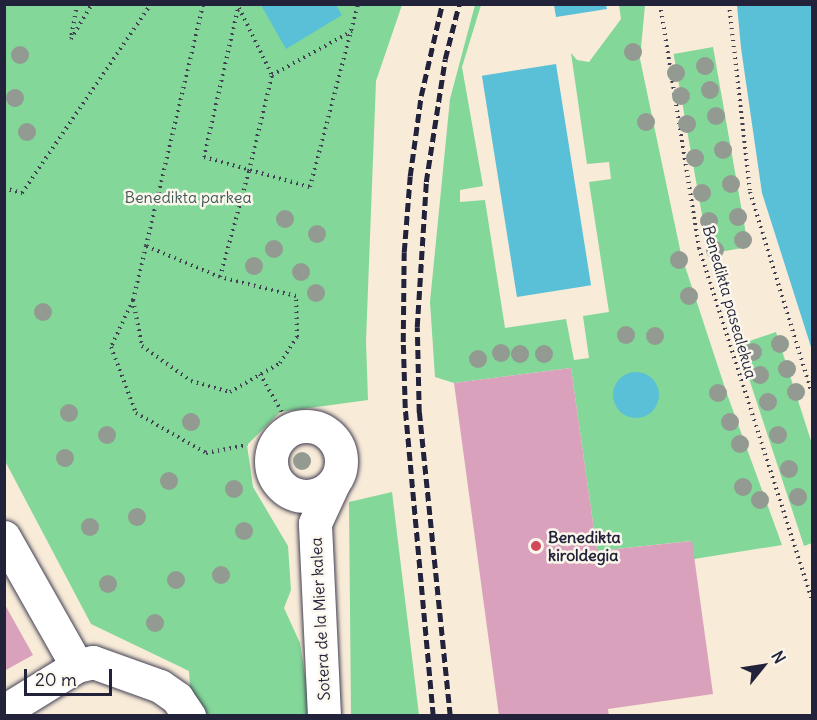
<!DOCTYPE html>
<html>
<head>
<meta charset="utf-8">
<style>
	body { margin:0 }
	#map { position:relative; width:817px; height:720px; overflow:hidden; background:#f8ebd8; font-family:Delius,sans-serif }
	div>[style] { position:absolute }
	.green>* { inset:0; background:#83d799; transform-origin:0 0 }
	.water>* { inset:0; background:#5ac0d7; transform-origin:0 0 }
	.round { border-radius:50% }
	.building>* { inset:0; background:#d9a1bc }
	.path>* { height:4px; margin-top:-2px; transform-origin:0; background:repeating-linear-gradient(90deg,#424053 0 1.5px,transparent 0 6px) }
	.roads { filter:drop-shadow(0 0 2px #424053) drop-shadow(0 0 2px #424053) }
	.minor>* { height:33px; margin:-16.5px; padding:0 16.5px; transform-origin:16.5px; border-radius:16.5px; background:#fff }
	.minor>.ring { margin:-16.5px; padding:0; box-sizing:content-box; background:none; border:33px solid #fff; border-radius:50% }
	.rail>* { height:4.5px; margin-top:-2.25px; transform-origin:0; background:repeating-linear-gradient(90deg,#22223b 0 9px,transparent 0 13.5px) }
	.trees>* { width:18px; height:18px; margin:-9px; border-radius:50%; background:#929a91 }
	.dots>* { width:16px; height:16px; translate:-50% -50%; box-sizing:border-box; border:3px solid #fbf7ec; border-radius:50% }
	span { translate:-50% -50%; white-space:nowrap; text-align:center; line-height:1.15; -webkit-text-stroke:5px #fbf7ec; paint-order:stroke }
	.park-label { font-size:16px; color:#3f5857 }
	.street-label { font-size:16px; color:#22223b }
	.poi-label { font-size:16px; color:#22223b; font-weight:700 }
	.left { translate:0 -50%; text-align:left }
	.frame { position:absolute; inset:0; border:6px solid #22223b; pointer-events:none }
	.north { position:absolute; left:733px; top:636px; width:60px; height:60px; -webkit-text-stroke:4px #fbf7ec; paint-order:stroke; rotate:60deg; font-size:16px; font-weight:700; line-height:24px; text-align:center; color:#22223b }
	.north::after { content:''; display:block; margin:auto; width:21px; height:27px; background:#22223b; clip-path:polygon(50% 0,100% 100%,50% 72%,0 100%) }
	.scale { position:absolute; left:24px; top:669px; width:88px; height:27px; box-sizing:border-box; border:3px solid #22223b; border-top:0; padding-left:8px; font-size:18px; line-height:21px; white-space:nowrap; color:#22223b; -webkit-text-stroke:4px #fbf7ec; paint-order:stroke }
</style>
</head>
<body>
<div id="map">
	<div class="green">
		<i style="clip-path:polygon(4px 5px,402px 5px,376px 81px,366px 341px,368px 400px,280px 412px,247px 445px,253px 487px,288px 546px,291px 590px,284px 608px,300px 643px,311px 715px,199px 715px,190px 687px,189px 671px,91px 624px,5px 461px)"></i>
		<i style="clip-path:polygon(475px 5px,481px 5px,462px 67px,483px 186px,460px 190px,460px 202px,485px 200px,505px 328px,566px 319px,574px 360px,589px 358px,583px 316px,609px 312px,589px 182px,611px 179px,609px 162px,587px 164px,571px 53px,577px 60px,589px 62px,621px 19px,619px 5px,645px 5px,640px 59px,681px 254px,727px 394px,782px 545px,694px 559px,691px 541px,597px 551px,571px 368px,454px 383px,435px 377px,430px 302px,450px 99px)"></i>
		<i style="left:713px;top:47px;width:203px;height:40px;rotate:80deg"></i>
		<i style="clip-path:polygon(776px 332px,812px 444px,812px 543px,804px 546px,738px 345px)"></i>
		<i style="clip-path:polygon(392px 492px,419px 715px,351px 715px,349px 502px)"></i>
	</div>
	<div class="water">
		<i style="clip-path:polygon(261px 5px,336px 5px,342px 15px,286px 49px)"></i>
		<i style="clip-path:polygon(554px 5px,606px 5px,607px 9px,556px 17px)"></i>
		<i style="clip-path:polygon(737px 5px,812px 5px,812px 350px,762px 193px,741px 48px)"></i>
		<i style="left:556px;top:64px;width:224px;height:75px;rotate:81deg"></i>
		<i class="round" style="left:613px;top:372px;width:46px;height:46px"></i>
	</div>
	<div class="building">
		<i style="clip-path:polygon(571px 368px,597px 551px,692px 541px,713px 694px,608px 709px,609px 716px,499px 716px,454px 383px)"></i>
		<i style="clip-path:polygon(4px 603px,33px 655px,4px 671px)"></i>
	</div>
	<div class="path">
		<i style="left:77px;top:4px;width:36px;rotate:100deg"></i>
		<i style="left:71px;top:39px;width:41px;rotate:-59deg"></i>
		<i style="left:239px;top:4px;width:157px;rotate:102.9deg"></i>
		<i style="left:204px;top:157px;width:110px;rotate:15.8deg"></i>
		<i style="left:310px;top:187px;width:189px;rotate:-75.3deg"></i>
		<i style="left:660px;top:4px;width:247px;rotate:80.9deg"></i>
		<i style="left:699px;top:248px;width:369px;rotate:72.2deg"></i>
		<i style="left:729px;top:4px;width:189px;rotate:83.6deg"></i>
		<i style="left:750px;top:192px;width:210px;rotate:72.9deg"></i>
		<i style="left:239px;top:8px;width:75px;rotate:63.8deg"></i>
		<i style="left:4px;top:188px;width:19px;rotate:16deg"></i>
		<i style="left:22px;top:193px;width:229px;rotate:-55.7deg"></i>
		<i style="left:146px;top:246px;width:249px;rotate:-76.7deg"></i>
		<i style="left:220px;top:277px;width:80px;rotate:-157.3deg"></i>
		<i style="left:146px;top:246px;width:56px;rotate:103.5deg"></i>
		<i style="left:133px;top:300px;width:47px;rotate:78.9deg"></i>
		<i style="left:142px;top:346px;width:60px;rotate:35.5deg"></i>
		<i style="left:191px;top:381px;width:41px;rotate:15.8deg"></i>
		<i style="left:230px;top:392px;width:58px;rotate:-30.1deg"></i>
		<i style="left:280px;top:363px;width:31px;rotate:-57deg"></i>
		<i style="left:297px;top:337px;width:41px;rotate:-91.4deg"></i>
		<i style="left:296px;top:296px;width:78px;rotate:-166deg"></i>
		<i style="left:220px;top:277px;width:110px;rotate:-74.7deg"></i>
		<i style="left:249px;top:171px;width:99px;rotate:-76.5deg"></i>
		<i style="left:272px;top:75px;width:91px;rotate:-28.8deg"></i>
		<i style="left:133px;top:300px;width:52px;rotate:115.1deg"></i>
		<i style="left:111px;top:347px;width:71px;rotate:69.3deg"></i>
		<i style="left:136px;top:413px;width:81px;rotate:29.7deg"></i>
		<i style="left:206px;top:453px;width:42px;rotate:-11deg"></i>
		<i style="left:260px;top:374px;width:62px;rotate:60.1deg"></i>
	</div>
	<div class="roads">
		<div class="minor">
			<i class="ring" style="left:271px;top:426px;width:37px;height:37px"></i>
			<i style="left:4px;top:537px;width:148px;rotate:60.5deg"></i>
			<i style="left:4px;top:711px;width:86px;rotate:-31.7deg"></i>
			<i style="left:77px;top:666px;width:16px;rotate:-14deg"></i>
			<i style="left:93px;top:662px;width:71px;rotate:19.7deg"></i>
			<i style="left:160px;top:686px;width:21px;rotate:35deg"></i>
			<i style="left:177px;top:698px;width:22px;rotate:56deg"></i>
			<i style="left:324px;top:716px;width:193px;rotate:-92.7deg"></i>
			<i style="left:315px;top:523px;width:43px;rotate:-65.2deg"></i>
		</div>
	</div>
	<div class="rail">
		<i style="left:433px;top:716px;width:309px;rotate:-95.2deg"></i>
		<i style="left:405px;top:408px;width:66px;rotate:-91.7deg"></i>
		<i style="left:403px;top:342px;width:90px;rotate:-89.4deg"></i>
		<i style="left:404px;top:252px;width:76px;rotate:-85.5deg"></i>
		<i style="left:410px;top:176px;width:81px;rotate:-82.2deg"></i>
		<i style="left:421px;top:96px;width:94px;rotate:-77.1deg"></i>
		<i style="left:450px;top:716px;width:305px;rotate:-95.8deg"></i>
		<i style="left:419px;top:413px;width:86px;rotate:-91.3deg"></i>
		<i style="left:417px;top:327px;width:145px;rotate:-86.4deg"></i>
		<i style="left:426px;top:182px;width:124px;rotate:-81.2deg"></i>
		<i style="left:445px;top:59px;width:57px;rotate:-75.7deg"></i>
	</div>
	<div class="trees">
		<i style="left:633px;top:52px"></i>
		<i style="left:20px;top:55px"></i>
		<i style="left:705px;top:66px"></i>
		<i style="left:676px;top:73px"></i>
		<i style="left:710px;top:90px"></i>
		<i style="left:681px;top:96px"></i>
		<i style="left:15px;top:98px"></i>
		<i style="left:716px;top:116px"></i>
		<i style="left:646px;top:122px"></i>
		<i style="left:687px;top:124px"></i>
		<i style="left:27px;top:132px"></i>
		<i style="left:723px;top:150px"></i>
		<i style="left:695px;top:158px"></i>
		<i style="left:731px;top:184px"></i>
		<i style="left:702px;top:193px"></i>
		<i style="left:738px;top:217px"></i>
		<i style="left:285px;top:219px"></i>
		<i style="left:709px;top:221px"></i>
		<i style="left:317px;top:234px"></i>
		<i style="left:743px;top:240px"></i>
		<i style="left:274px;top:249px"></i>
		<i style="left:715px;top:250px"></i>
		<i style="left:679px;top:260px"></i>
		<i style="left:254px;top:266px"></i>
		<i style="left:301px;top:272px"></i>
		<i style="left:316px;top:293px"></i>
		<i style="left:689px;top:296px"></i>
		<i style="left:43px;top:312px"></i>
		<i style="left:626px;top:335px"></i>
		<i style="left:655px;top:336px"></i>
		<i style="left:780px;top:344px"></i>
		<i style="left:753px;top:352px"></i>
		<i style="left:501px;top:353px"></i>
		<i style="left:520px;top:354px"></i>
		<i style="left:544px;top:354px"></i>
		<i style="left:478px;top:359px"></i>
		<i style="left:787px;top:369px"></i>
		<i style="left:760px;top:375px"></i>
		<i style="left:796px;top:392px"></i>
		<i style="left:718px;top:393px"></i>
		<i style="left:768px;top:402px"></i>
		<i style="left:69px;top:413px"></i>
		<i style="left:191px;top:422px"></i>
		<i style="left:730px;top:422px"></i>
		<i style="left:107px;top:435px"></i>
		<i style="left:778px;top:435px"></i>
		<i style="left:740px;top:444px"></i>
		<i style="left:65px;top:458px"></i>
		<i style="left:302px;top:461px"></i>
		<i style="left:789px;top:469px"></i>
		<i style="left:169px;top:481px"></i>
		<i style="left:743px;top:487px"></i>
		<i style="left:234px;top:489px"></i>
		<i style="left:798px;top:497px"></i>
		<i style="left:760px;top:500px"></i>
		<i style="left:137px;top:517px"></i>
		<i style="left:90px;top:527px"></i>
		<i style="left:244px;top:531px"></i>
		<i style="left:221px;top:575px"></i>
		<i style="left:176px;top:580px"></i>
		<i style="left:108px;top:584px"></i>
		<i style="left:155px;top:623px"></i>
	</div>
	<div class="dots">
		<i style="left:536px;top:546px;background:#d1495b"></i>
	</div>
	<div class="park-label">
		<span style="left:188px;top:197px">Benedikta parkea</span>
	</div>
	<div class="street-label">
		<span style="left:730px;top:302px;rotate:74deg">Benedikta pasealekua</span>
		<span style="left:320px;top:619px;rotate:-93deg">Sotera de la Mier kalea</span>
	</div>
	<div class="poi-label">
		<span class="left" style="left:548px;top:546px">Benedikta<br>kiroldegia</span>
	</div>
	<div class="frame"></div>
	<div class="north">N</div>
	<div class="scale">20 m</div>
</div>
</body>
</html>
